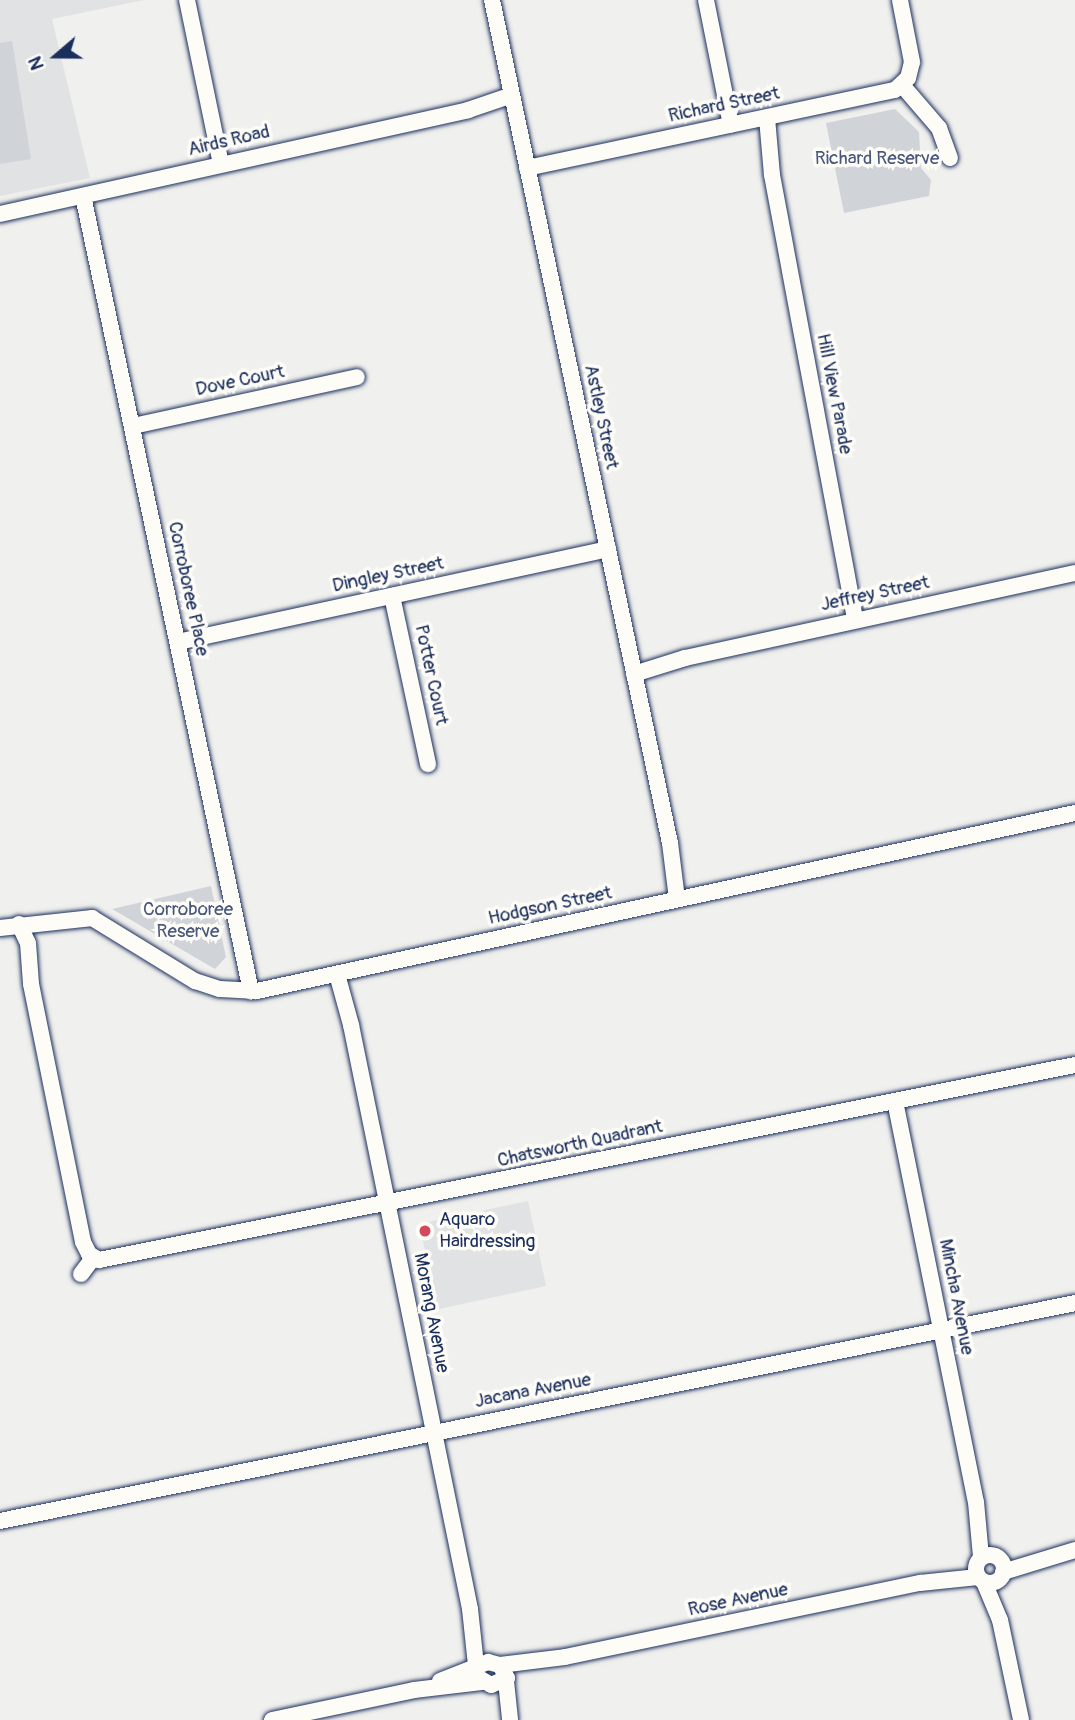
<!DOCTYPE html>
<html>
<head>
<meta charset="utf-8">
<style>
	body { margin:0 }
	#map { position:relative; width:1075px; height:1720px; overflow:hidden; background:#f0f0ee; font-family:Pangolin,sans-serif }
	div>[style] { position:absolute }
	.built>* { inset:0; background:#e0e2e3; transform-origin:0 0 }
	.green>* { inset:0; background:#d0d3d8 }
	.roads { filter:drop-shadow(0 0 2px #1b2f5e) drop-shadow(0 0 2px #1b2f5e) }
	.street>* { height:16px; margin:-8px; padding:0 8px; transform-origin:8px; border-radius:8px; background:#fdfcf7 }
	.street>.ring { margin:-8px; padding:0; box-sizing:content-box; background:none; border:16px solid #fdfcf7; border-radius:50% }
	.dots>* { width:19px; height:19px; translate:-50% -50%; box-sizing:border-box; border:4px solid #fdfcf7; border-radius:50% }
	span { translate:-50% -50%; white-space:nowrap; text-align:center; line-height:1.15; -webkit-text-stroke:7px #fdfcf7; paint-order:stroke }
	.street-label { font-size:19px; color:#1b2f5e }
	.park-label { font-size:19px; color:#48587c }
	.poi-label { font-size:19px; color:#1b2f5e }
	.left { translate:0 -50%; text-align:left }
	.north { position:absolute; left:21px; top:21px; width:70px; height:70px; -webkit-text-stroke:5px #fdfcf7; paint-order:stroke; rotate:250deg; font-size:19px; font-weight:700; line-height:28px; text-align:center; color:#1b2f5e }
	.north::after { content:''; display:block; margin:auto; width:24px; height:32px; background:#1b2f5e; clip-path:polygon(50% 0,100% 100%,50% 72%,0 100%) }
</style>
</head>
<body>
<div id="map">
	<div class="built">
		<i style="clip-path:polygon(0 0,144px 0,52px 19px,90px 178px,0 196px)"></i>
		<i style="left:528px;top:1201px;width:87px;height:111px;rotate:78deg"></i>
	</div>
	<div class="green">
		<i style="clip-path:polygon(12px 41px,31px 159px,0 164px,0 43px)"></i>
		<i style="clip-path:polygon(895px 109px,919px 132px,921px 168px,931px 180px,929px 196px,844px 213px,826px 123px)"></i>
		<i style="clip-path:polygon(211px 886px,226px 957px,215px 969px,112px 909px)"></i>
	</div>
	<div class="roads">
		<div class="street">
			<i style="left:187px;top:0;width:167px;rotate:78.3deg"></i>
			<i style="left:492px;top:0;width:862px;rotate:78.08deg"></i>
			<i style="left:670px;top:843px;width:56px;rotate:82.9deg"></i>
			<i style="left:706px;top:0;width:127px;rotate:78.7deg"></i>
			<i style="left:902px;top:85px;width:57px;rotate:49.3deg"></i>
			<i style="left:939px;top:128px;width:32px;rotate:70deg"></i>
			<i style="left:767px;top:118px;width:57px;rotate:85deg"></i>
			<i style="left:772px;top:175px;width:453px;rotate:79.4deg"></i>
			<i style="left:527px;top:168px;width:376px;rotate:-12deg"></i>
			<i style="left:895px;top:90px;width:18px;rotate:-43deg"></i>
			<i style="left:908px;top:78px;width:16px;rotate:-76deg"></i>
			<i style="left:912px;top:62px;width:63px;rotate:-101deg"></i>
			<i style="left:83px;top:196px;width:813px;rotate:78.07deg"></i>
			<i style="left:0;top:214px;width:479px;rotate:-12.5deg"></i>
			<i style="left:468px;top:110px;width:46px;rotate:-18.8deg"></i>
			<i style="left:133px;top:426px;width:229px;rotate:-12.3deg"></i>
			<i style="left:392px;top:596px;width:172px;rotate:77.9deg"></i>
			<i style="left:178px;top:642px;width:440px;rotate:-12.2deg"></i>
			<i style="left:634px;top:674px;width:53px;rotate:-17.4deg"></i>
			<i style="left:685px;top:658px;width:399px;rotate:-12.3deg"></i>
			<i style="left:19px;top:924px;width:21px;rotate:65deg"></i>
			<i style="left:28px;top:943px;width:41px;rotate:85.8deg"></i>
			<i style="left:31px;top:984px;width:263px;rotate:78.6deg"></i>
			<i style="left:83px;top:1242px;width:13px;rotate:63deg"></i>
			<i style="left:89px;top:1254px;width:12px;rotate:31deg"></i>
			<i style="left:99px;top:1260px;width:995px;rotate:-11.3deg"></i>
			<i style="left:0;top:928px;width:93px;rotate:-6.2deg"></i>
			<i style="left:92px;top:918px;width:121px;rotate:31.5deg"></i>
			<i style="left:195px;top:981px;width:26px;rotate:18deg"></i>
			<i style="left:220px;top:989px;width:37px;rotate:3deg"></i>
			<i style="left:257px;top:991px;width:837px;rotate:-12.28deg"></i>
			<i style="left:337px;top:974px;width:53px;rotate:74.6deg"></i>
			<i style="left:351px;top:1025px;width:596px;rotate:78.48deg"></i>
			<i style="left:470px;top:1609px;width:56px;rotate:83.9deg"></i>
			<i style="left:895px;top:1101px;width:409px;rotate:78.6deg"></i>
			<i style="left:976px;top:1502px;width:55px;rotate:84.8deg"></i>
			<i style="left:81px;top:1274px;width:20px;rotate:-53deg"></i>
			<i style="left:0;top:1521px;width:1097px;rotate:-11.46deg"></i>
			<i class="ring" style="left:976px;top:1555px;width:12px;height:12px"></i>
			<i style="left:1003px;top:1572px;width:75px;rotate:-17deg"></i>
			<i style="left:984px;top:1582px;width:41px;rotate:67.2deg"></i>
			<i style="left:1000px;top:1620px;width:102px;rotate:78.1deg"></i>
			<i style="left:500px;top:1665px;width:65px;rotate:-7deg"></i>
			<i style="left:565px;top:1657px;width:363px;rotate:-11.8deg"></i>
			<i style="left:920px;top:1583px;width:58px;rotate:-5.9deg"></i>
			<i style="left:440px;top:1681px;width:52px;rotate:-21.6deg"></i>
			<i style="left:488px;top:1662px;width:12px;rotate:14deg"></i>
			<i style="left:500px;top:1665px;width:15px;rotate:62deg"></i>
			<i style="left:507px;top:1678px;width:17px;rotate:156deg"></i>
			<i style="left:491px;top:1685px;width:17px;rotate:-149deg"></i>
			<i style="left:506px;top:1681px;width:39px;rotate:84deg"></i>
			<i style="left:272px;top:1720px;width:145px;rotate:-11.9deg"></i>
			<i style="left:414px;top:1690px;width:68px;rotate:-6.7deg"></i>
		</div>
	</div>
	<div class="dots">
		<i style="left:425px;top:1231px;background:#d1495b"></i>
	</div>
	<div class="street-label">
		<span style="left:724px;top:105px;rotate:-12deg">Richard Street</span>
		<span style="left:229px;top:141px;rotate:-13deg">Airds Road</span>
		<span style="left:240px;top:381px;rotate:-12deg">Dove Court</span>
		<span style="left:834px;top:394px;rotate:79deg">Hill View Parade</span>
		<span style="left:601px;top:417px;rotate:78deg">Astley Street</span>
		<span style="left:388px;top:575px;rotate:-12deg">Dingley Street</span>
		<span style="left:188px;top:589px;rotate:78deg">Corroboree Place</span>
		<span style="left:875px;top:594px;rotate:-12deg">Jeffrey Street</span>
		<span style="left:431px;top:675px;rotate:78deg">Potter Court</span>
		<span style="left:550px;top:906px;rotate:-12deg">Hodgson Street</span>
		<span style="left:580px;top:1144px;rotate:-12deg">Chatsworth Quadrant</span>
		<span style="left:956px;top:1297px;rotate:79deg">Mincha Avenue</span>
		<span style="left:431px;top:1313px;rotate:79deg">Morang Avenue</span>
		<span style="left:533px;top:1391px;rotate:-11deg">Jacana Avenue</span>
		<span style="left:738px;top:1600px;rotate:-12deg">Rose Avenue</span>
	</div>
	<div class="park-label">
		<span style="left:877px;top:159px">Richard Reserve</span>
		<span style="left:188px;top:921px">Corroboree<br>Reserve</span>
	</div>
	<div class="poi-label">
		<span class="left" style="left:439px;top:1231px">Aquaro<br>Hairdressing</span>
	</div>
	<div class="north">N</div>
</div>
</body>
</html>
